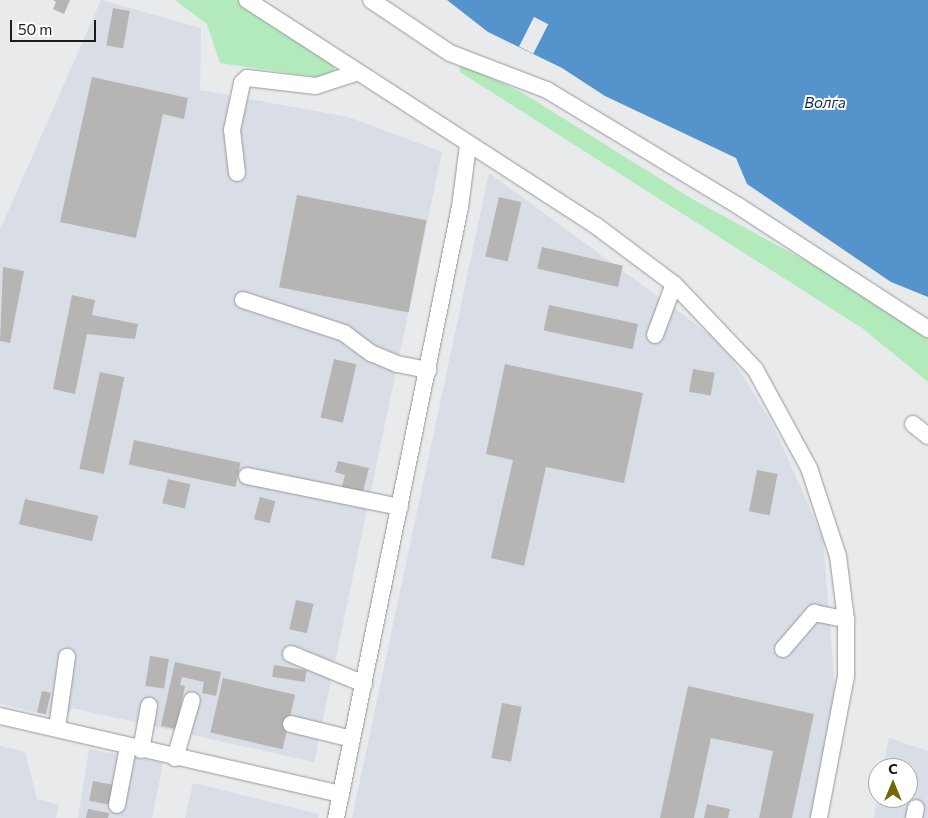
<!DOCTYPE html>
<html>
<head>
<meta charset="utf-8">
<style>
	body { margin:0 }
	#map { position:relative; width:928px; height:818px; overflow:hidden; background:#e8eaec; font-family:Commissioner,sans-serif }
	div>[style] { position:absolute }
	.built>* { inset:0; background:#d8dde6 }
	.green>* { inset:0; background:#b2eabb }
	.water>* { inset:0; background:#5493cc }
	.pier>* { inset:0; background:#e8eaec; transform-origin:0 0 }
	.building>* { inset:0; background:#b7b5b3; transform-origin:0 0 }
	.roads { filter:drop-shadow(0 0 1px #96979a) drop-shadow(0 0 1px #96979a) }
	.minor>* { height:16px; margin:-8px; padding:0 8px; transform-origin:8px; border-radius:8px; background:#fff }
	span { translate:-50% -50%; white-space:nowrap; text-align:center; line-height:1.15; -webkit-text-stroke:4px #fff; paint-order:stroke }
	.water-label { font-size:15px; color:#102b43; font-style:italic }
	.north { position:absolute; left:868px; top:758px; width:50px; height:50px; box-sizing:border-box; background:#fff; border:1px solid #a4a4a4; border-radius:50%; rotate:0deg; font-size:14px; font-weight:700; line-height:20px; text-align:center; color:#1b1b1c }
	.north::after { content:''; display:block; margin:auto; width:18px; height:22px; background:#716901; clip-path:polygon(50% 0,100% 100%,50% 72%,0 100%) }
	.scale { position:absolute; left:10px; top:20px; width:86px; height:22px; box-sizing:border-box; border:2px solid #1b1b1c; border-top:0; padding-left:6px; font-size:15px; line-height:18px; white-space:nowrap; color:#1b1b1c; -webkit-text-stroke:4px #fff; paint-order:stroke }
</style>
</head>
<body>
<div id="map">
	<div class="built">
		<i style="clip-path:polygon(101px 0,201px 28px,200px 90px,348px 117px,442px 152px,314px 762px,72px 708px,65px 719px,0 704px,0 230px)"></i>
		<i style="clip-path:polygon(489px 173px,708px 333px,731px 357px,772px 423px,823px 538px,835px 692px,811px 818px,352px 818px)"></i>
		<i style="clip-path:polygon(889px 738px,928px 751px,928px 818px,874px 818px,878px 796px,908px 798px,908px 768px,883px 768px)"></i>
		<i style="clip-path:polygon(0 746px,25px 752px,37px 799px,59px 805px,56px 818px,0 818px)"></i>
		<i style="clip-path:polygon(89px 749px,163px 763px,152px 818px,78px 818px)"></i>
		<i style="clip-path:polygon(193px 783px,319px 814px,318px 818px,185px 818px)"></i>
	</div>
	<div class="green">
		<i style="clip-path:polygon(175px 0,238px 0,335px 66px,331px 79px,220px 63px,207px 24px)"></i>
		<i style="clip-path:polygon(459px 63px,521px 92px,694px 200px,832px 275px,928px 336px,928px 382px,862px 328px,460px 72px)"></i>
	</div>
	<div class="water">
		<i style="clip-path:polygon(447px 0,928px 0,928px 297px,891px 282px,747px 184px,736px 158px,605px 96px,562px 68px,488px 32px)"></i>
	</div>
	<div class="pier">
		<i style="left:534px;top:17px;width:16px;height:33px;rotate:27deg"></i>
	</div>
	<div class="building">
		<i style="clip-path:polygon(53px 0,70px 0,64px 14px,53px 9px,56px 2px)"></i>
		<i style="left:113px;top:8px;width:17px;height:38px;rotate:10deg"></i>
		<i style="clip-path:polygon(92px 77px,188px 98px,184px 119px,163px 114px,136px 238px,60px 222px)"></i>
		<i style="left:297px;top:195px;width:132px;height:94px;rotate:11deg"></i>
		<i style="left:499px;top:197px;width:23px;height:61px;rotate:13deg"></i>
		<i style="left:542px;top:247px;width:83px;height:22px;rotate:13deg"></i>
		<i style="clip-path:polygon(3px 267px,24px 271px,10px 343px,0 341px)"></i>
		<i style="clip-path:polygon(72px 295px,95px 300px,92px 315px,138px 324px,135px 339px,87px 334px,75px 394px,53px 389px)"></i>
		<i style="left:549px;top:305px;width:91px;height:26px;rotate:12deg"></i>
		<i style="left:334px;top:359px;width:23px;height:60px;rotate:13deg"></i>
		<i style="clip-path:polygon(505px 364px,643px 393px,624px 483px,546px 467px,524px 566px,491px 558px,513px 460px,486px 454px)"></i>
		<i style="left:693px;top:369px;width:22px;height:23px;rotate:10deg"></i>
		<i style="left:100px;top:372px;width:25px;height:99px;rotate:12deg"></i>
		<i style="left:134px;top:440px;width:109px;height:25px;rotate:12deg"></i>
		<i style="clip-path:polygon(338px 461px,369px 468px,362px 495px,341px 490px,345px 475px,335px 472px)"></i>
		<i style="left:757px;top:470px;width:21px;height:42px;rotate:11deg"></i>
		<i style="left:168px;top:479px;width:23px;height:25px;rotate:13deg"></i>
		<i style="left:260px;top:497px;width:16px;height:23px;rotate:15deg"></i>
		<i style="left:25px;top:499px;width:75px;height:26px;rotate:13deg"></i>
		<i style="left:296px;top:600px;width:18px;height:30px;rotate:13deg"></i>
		<i style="left:150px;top:656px;width:19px;height:30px;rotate:9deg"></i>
		<i style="clip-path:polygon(175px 662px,221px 672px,216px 696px,202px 693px,204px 682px,182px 677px,180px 685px,185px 686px,176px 729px,161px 726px)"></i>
		<i style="left:274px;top:665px;width:33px;height:12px;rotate:9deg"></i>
		<i style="left:223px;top:678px;width:74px;height:56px;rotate:13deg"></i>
		<i style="clip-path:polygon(688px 686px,814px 714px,792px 818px,759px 818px,773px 751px,711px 738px,694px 818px,660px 818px)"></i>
		<i style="left:42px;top:691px;width:9px;height:22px;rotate:13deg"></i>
		<i style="left:502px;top:703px;width:20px;height:56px;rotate:11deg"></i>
		<i style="left:93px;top:781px;width:20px;height:20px;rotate:11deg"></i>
		<i style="clip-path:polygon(707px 804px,730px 809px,728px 818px,704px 818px)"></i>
		<i style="clip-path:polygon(88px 809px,109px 813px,108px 818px,86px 818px)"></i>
	</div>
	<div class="roads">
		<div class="minor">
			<i style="left:247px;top:0;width:414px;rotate:32.9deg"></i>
			<i style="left:595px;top:225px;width:99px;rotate:36.8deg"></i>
			<i style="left:674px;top:284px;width:117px;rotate:46.4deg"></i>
			<i style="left:755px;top:369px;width:113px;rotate:61.4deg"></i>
			<i style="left:809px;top:468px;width:93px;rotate:71.8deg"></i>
			<i style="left:838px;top:556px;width:64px;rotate:82.8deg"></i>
			<i style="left:846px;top:619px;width:57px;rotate:90deg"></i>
			<i style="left:846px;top:676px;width:145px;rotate:100.8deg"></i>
			<i style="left:371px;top:0;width:95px;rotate:33.9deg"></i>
			<i style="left:450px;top:53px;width:104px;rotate:20.9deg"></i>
			<i style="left:547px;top:90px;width:222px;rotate:31.2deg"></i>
			<i style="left:737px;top:205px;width:228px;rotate:33deg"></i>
			<i style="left:237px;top:173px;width:43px;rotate:-96.6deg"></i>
			<i style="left:232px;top:130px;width:48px;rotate:-78deg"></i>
			<i style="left:242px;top:83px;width:7px;rotate:-45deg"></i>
			<i style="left:247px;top:78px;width:69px;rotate:6.6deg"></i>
			<i style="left:316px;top:86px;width:41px;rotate:-18.4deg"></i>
			<i style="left:243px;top:300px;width:106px;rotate:18.1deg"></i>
			<i style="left:344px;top:333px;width:34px;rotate:37deg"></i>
			<i style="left:371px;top:353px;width:28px;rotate:23deg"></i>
			<i style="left:397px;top:364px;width:32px;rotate:11deg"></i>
			<i style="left:655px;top:335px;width:54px;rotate:-69.6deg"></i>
			<i style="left:913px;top:424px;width:19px;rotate:39deg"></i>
			<i style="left:247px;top:476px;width:156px;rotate:11.5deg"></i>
			<i style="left:783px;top:649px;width:48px;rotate:-49.3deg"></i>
			<i style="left:814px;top:613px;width:33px;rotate:11deg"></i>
			<i style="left:291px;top:654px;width:79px;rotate:22.3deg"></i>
			<i style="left:0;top:716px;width:350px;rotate:12.9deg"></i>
			<i style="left:291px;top:724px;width:63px;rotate:13.8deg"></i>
			<i style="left:57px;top:728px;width:72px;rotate:-82deg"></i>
			<i style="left:141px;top:750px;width:45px;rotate:-79.7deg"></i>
			<i style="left:175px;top:758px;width:60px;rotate:-73.7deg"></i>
			<i style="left:117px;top:805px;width:59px;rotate:-79.3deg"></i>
			<i style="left:336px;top:818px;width:623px;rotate:-78.53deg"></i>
			<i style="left:460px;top:207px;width:63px;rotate:-82.6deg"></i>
			<i style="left:914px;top:818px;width:10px;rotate:-79deg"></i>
		</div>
	</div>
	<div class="water-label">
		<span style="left:825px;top:103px">Волга</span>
	</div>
	<div class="north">С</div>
	<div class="scale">50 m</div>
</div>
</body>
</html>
